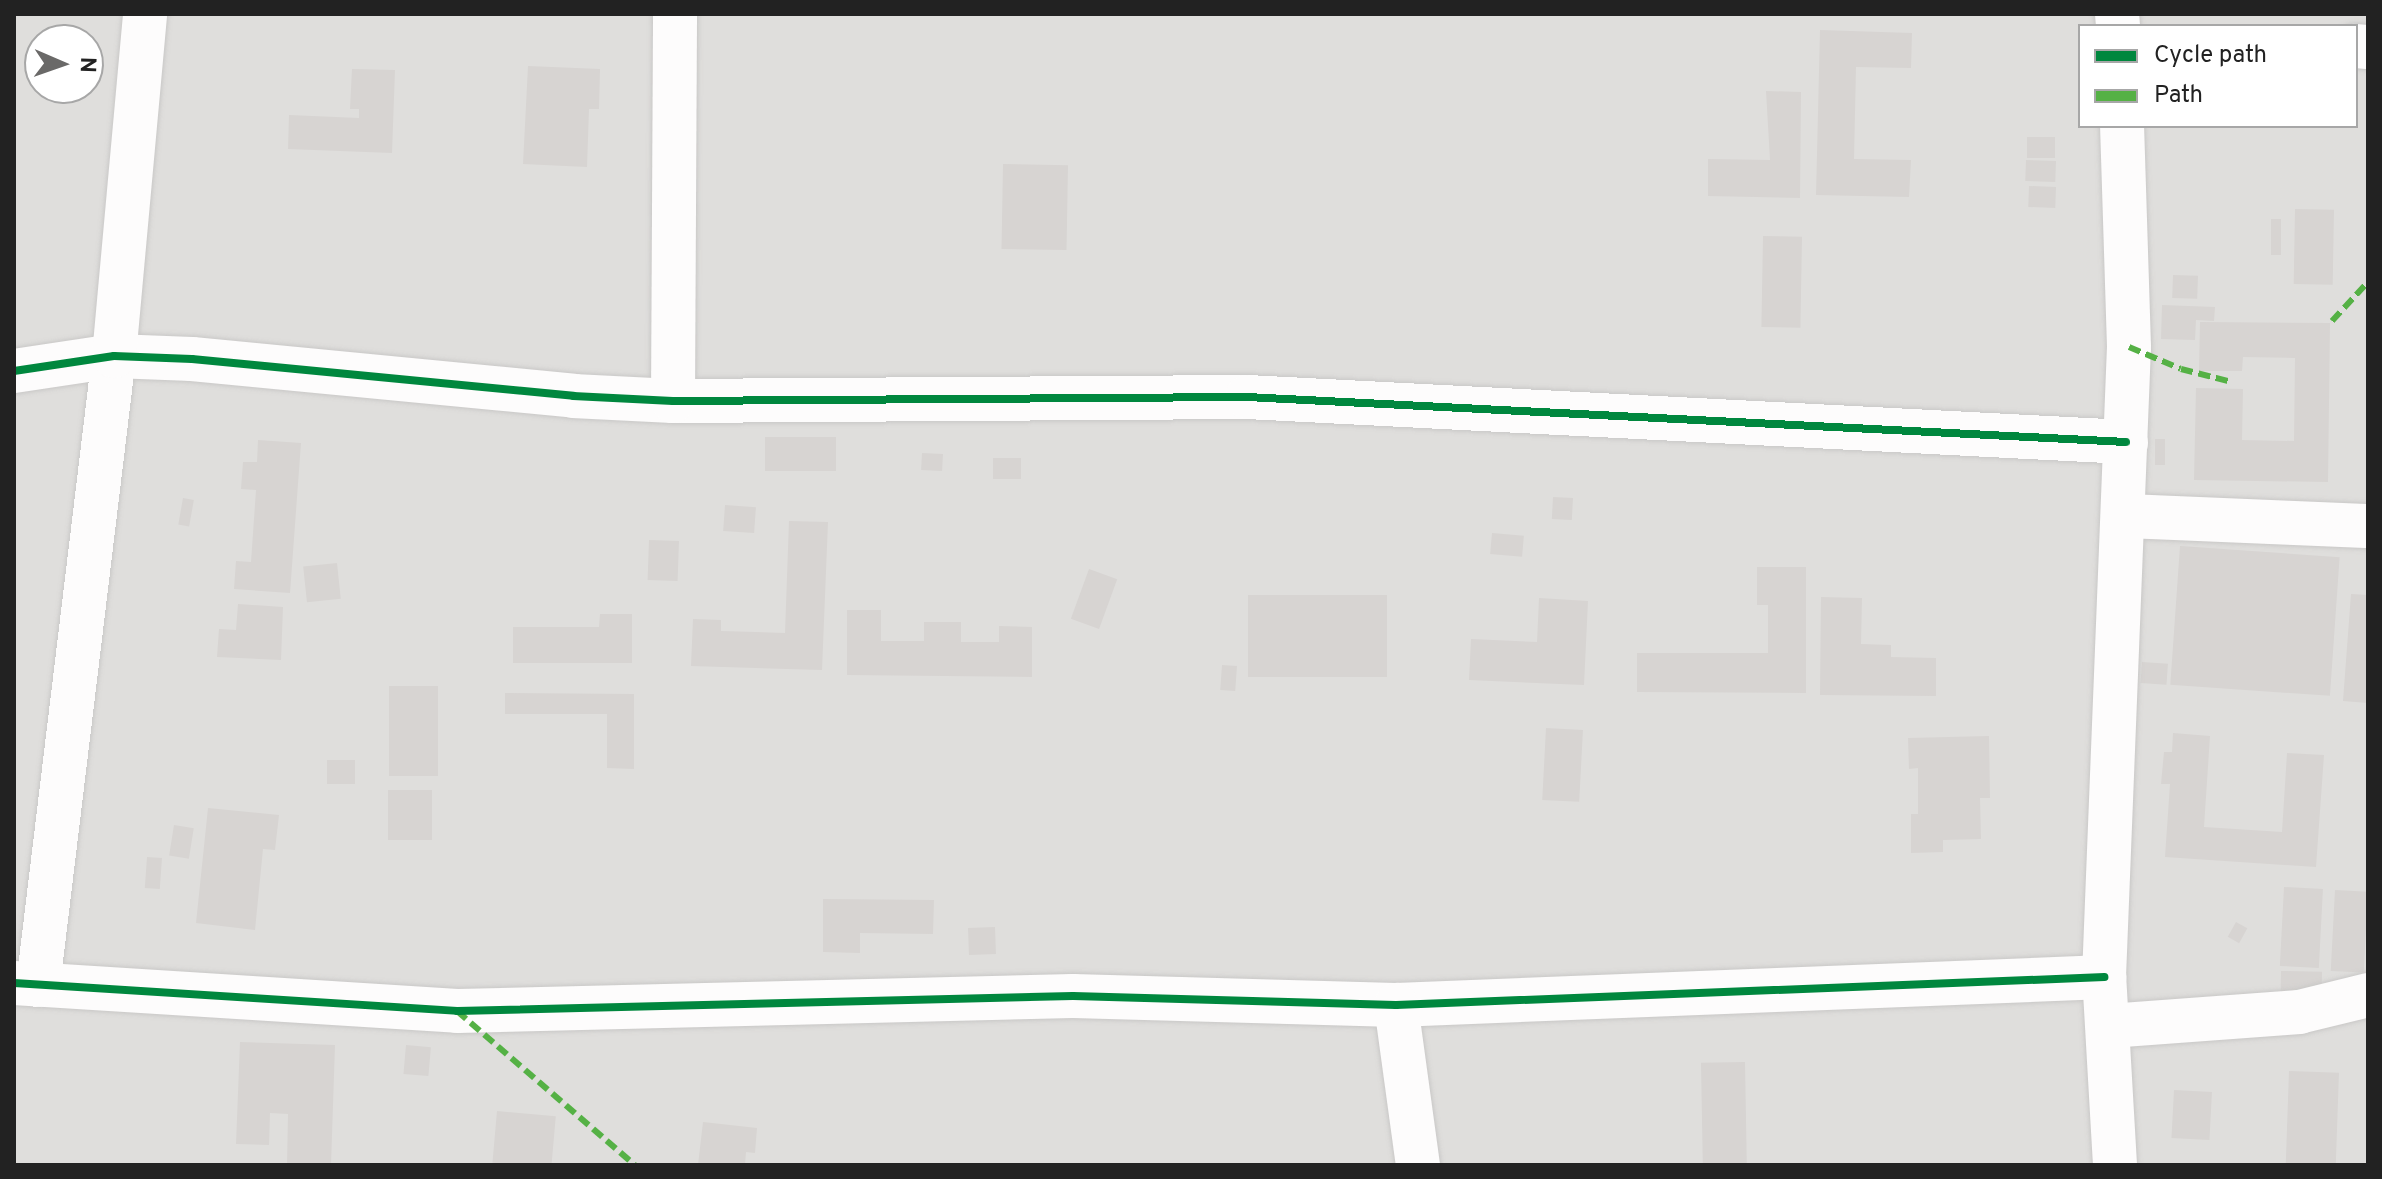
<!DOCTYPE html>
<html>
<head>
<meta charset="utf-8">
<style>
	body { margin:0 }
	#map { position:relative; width:2382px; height:1179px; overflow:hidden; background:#f0eeeb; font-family:Overpass,sans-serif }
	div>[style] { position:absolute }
	.residential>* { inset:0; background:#dfdedc }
	.building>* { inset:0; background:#d7d4d2; transform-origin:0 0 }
	.roads { filter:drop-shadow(0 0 2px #c9c8c7) drop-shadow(0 0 2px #c9c8c7) }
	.street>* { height:44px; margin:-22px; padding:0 22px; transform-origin:22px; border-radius:22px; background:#fdfcfc }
	.quiet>* { height:6px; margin-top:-3px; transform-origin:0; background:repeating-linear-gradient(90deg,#55b145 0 12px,transparent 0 18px) }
	.cycleway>* { height:8px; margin:-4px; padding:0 4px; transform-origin:4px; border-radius:4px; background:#00873e }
	span { translate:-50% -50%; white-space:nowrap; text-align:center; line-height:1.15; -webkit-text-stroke:7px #fff; paint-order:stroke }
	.frame { position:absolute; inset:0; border:16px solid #222; pointer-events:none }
	.legend { position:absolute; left:2078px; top:24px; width:280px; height:104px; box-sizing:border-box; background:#fff; border:2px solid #a7a7a7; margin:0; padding:10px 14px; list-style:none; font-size:24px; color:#222 }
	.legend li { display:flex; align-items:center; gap:16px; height:40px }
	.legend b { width:40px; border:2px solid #a7a7a7 }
	.north { position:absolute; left:24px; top:24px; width:80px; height:80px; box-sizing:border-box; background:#fff; border:2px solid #a7a7a7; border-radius:50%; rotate:92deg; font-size:22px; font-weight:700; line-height:32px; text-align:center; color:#222 }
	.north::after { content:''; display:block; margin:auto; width:28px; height:36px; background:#6a6968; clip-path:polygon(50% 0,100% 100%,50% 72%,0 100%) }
</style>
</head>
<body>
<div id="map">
	<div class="residential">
		<i style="clip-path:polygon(evenodd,14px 14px,2368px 14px,2368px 1165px,14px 1165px,14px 14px,2080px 26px,2356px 26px,2356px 126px,2080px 126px,2080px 26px,14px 14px,40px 40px,88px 40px,88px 88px,40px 88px,40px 40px)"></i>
	</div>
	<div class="building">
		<i style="clip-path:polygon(1820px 30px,1912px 33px,1911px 68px,1856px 67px,1854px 159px,1911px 160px,1909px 197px,1816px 195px)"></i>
		<i style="clip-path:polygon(528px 66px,600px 69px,599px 109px,589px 109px,587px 167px,523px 164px)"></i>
		<i style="clip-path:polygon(352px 69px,395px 70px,392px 153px,288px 149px,289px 115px,359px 118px,359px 109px,350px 109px)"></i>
		<i style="clip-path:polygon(1766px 91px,1801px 92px,1800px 198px,1708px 196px,1708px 159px,1770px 160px)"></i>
		<i style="left:2027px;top:137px;width:28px;height:21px"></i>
		<i style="left:2026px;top:160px;width:30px;height:21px;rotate:2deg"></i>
		<i style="left:1003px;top:164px;width:65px;height:85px;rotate:1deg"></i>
		<i style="left:2029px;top:186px;width:27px;height:21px;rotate:2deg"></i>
		<i style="left:2295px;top:209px;width:39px;height:75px;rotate:1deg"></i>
		<i style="left:2271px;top:219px;width:10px;height:36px"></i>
		<i style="left:1763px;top:236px;width:39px;height:91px;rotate:1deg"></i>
		<i style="left:2173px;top:275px;width:25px;height:23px;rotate:2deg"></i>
		<i style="clip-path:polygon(2162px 305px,2215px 307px,2214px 321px,2196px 320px,2195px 340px,2161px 339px)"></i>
		<i style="clip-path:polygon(2200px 322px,2330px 323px,2328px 482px,2194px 480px,2196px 388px,2243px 389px,2242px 440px,2294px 441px,2295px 358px,2243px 357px,2242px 371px,2199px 371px)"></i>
		<i style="left:765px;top:437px;width:71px;height:34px"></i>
		<i style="left:2155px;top:439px;width:10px;height:26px"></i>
		<i style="clip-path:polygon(258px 440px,301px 443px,290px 593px,234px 589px,236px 561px,251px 562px,256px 490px,241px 489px,243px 462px,257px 462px)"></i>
		<i style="left:922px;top:453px;width:21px;height:17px;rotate:3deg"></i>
		<i style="left:993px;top:458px;width:28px;height:21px"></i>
		<i style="left:1553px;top:497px;width:20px;height:22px;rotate:3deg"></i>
		<i style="left:183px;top:498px;width:11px;height:27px;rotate:10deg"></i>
		<i style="left:725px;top:505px;width:31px;height:26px;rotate:4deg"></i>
		<i style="clip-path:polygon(789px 521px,828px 522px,822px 670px,691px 666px,693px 619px,721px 620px,721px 631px,785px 633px)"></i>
		<i style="left:1492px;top:533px;width:32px;height:21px;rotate:5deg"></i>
		<i style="left:649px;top:540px;width:30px;height:40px;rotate:2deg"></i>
		<i style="left:2180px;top:546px;width:160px;height:139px;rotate:4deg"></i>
		<i style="left:337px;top:563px;width:36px;height:34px;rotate:84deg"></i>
		<i style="clip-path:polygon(1757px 567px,1806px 567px,1806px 693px,1637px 692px,1637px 653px,1768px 653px,1768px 605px,1757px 605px)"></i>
		<i style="left:1089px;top:569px;width:30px;height:53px;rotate:20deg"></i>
		<i style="clip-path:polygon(2351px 594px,2368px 595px,2368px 703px,2343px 701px)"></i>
		<i style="left:1248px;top:595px;width:139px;height:82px"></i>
		<i style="clip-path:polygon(1821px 597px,1862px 598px,1861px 644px,1891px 645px,1891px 657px,1936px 658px,1936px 696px,1820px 695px)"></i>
		<i style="clip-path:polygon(1539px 598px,1588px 601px,1584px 685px,1469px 680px,1471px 639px,1537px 642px)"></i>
		<i style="clip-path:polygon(238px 604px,283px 607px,281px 660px,217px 657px,219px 629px,236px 630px)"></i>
		<i style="clip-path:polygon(847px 610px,881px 610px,881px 641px,924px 641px,924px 622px,961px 622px,961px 642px,999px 642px,999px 626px,1032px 627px,1032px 677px,847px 675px)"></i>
		<i style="clip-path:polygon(600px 614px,632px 614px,632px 663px,513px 663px,513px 627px,599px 627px)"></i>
		<i style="left:2142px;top:662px;width:26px;height:21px;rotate:4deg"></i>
		<i style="left:1222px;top:665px;width:15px;height:25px;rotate:4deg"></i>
		<i style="left:389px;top:686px;width:49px;height:90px"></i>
		<i style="clip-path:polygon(505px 693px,634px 694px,634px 769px,607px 768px,607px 714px,505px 714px)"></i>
		<i style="left:1546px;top:728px;width:37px;height:72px;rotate:3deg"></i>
		<i style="clip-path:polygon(2173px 733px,2210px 736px,2204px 827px,2282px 832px,2287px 753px,2324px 755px,2316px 867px,2165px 857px,2170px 784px,2161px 784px,2164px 752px,2172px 752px)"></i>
		<i style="clip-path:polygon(1989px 736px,1990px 798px,1980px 798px,1981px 839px,1943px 840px,1943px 852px,1911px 853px,1911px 814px,1918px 814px,1918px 768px,1909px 769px,1908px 738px)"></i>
		<i style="left:327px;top:760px;width:28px;height:24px"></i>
		<i style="left:432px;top:790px;width:50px;height:44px;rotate:90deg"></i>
		<i style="clip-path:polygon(208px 808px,279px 815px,275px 850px,263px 849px,255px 930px,196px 923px)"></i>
		<i style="left:174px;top:825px;width:20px;height:31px;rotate:9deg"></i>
		<i style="left:147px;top:857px;width:15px;height:31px;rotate:4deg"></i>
		<i style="left:2284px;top:887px;width:39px;height:79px;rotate:3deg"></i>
		<i style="left:2335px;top:890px;width:33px;height:81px;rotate:3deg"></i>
		<i style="clip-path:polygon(823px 899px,934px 900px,933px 934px,860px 933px,860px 953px,823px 952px)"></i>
		<i style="left:2236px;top:922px;width:13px;height:17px;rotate:29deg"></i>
		<i style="left:995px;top:927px;width:27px;height:27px;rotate:88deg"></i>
		<i style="left:2281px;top:971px;width:41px;height:28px;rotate:1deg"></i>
		<i style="clip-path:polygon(240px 1042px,335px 1045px,331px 1165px,287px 1165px,288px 1114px,270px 1113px,269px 1145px,236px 1144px)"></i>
		<i style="left:406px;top:1045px;width:25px;height:29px;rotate:5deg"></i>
		<i style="left:1745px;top:1062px;width:103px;height:44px;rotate:89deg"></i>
		<i style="left:2289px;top:1071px;width:50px;height:94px;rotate:2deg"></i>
		<i style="left:2174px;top:1090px;width:38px;height:48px;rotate:3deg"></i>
		<i style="left:497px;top:1111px;width:59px;height:52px;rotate:5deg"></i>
		<i style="clip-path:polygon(703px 1122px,757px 1128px,755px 1153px,746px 1152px,745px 1165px,698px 1165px)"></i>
	</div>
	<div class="roads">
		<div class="street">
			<i style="left:2117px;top:14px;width:12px;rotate:85deg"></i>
			<i style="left:2356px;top:46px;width:12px;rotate:5deg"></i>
			<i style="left:14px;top:371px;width:101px;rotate:-8.5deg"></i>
			<i style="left:114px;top:356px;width:78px;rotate:2.2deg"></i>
			<i style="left:192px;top:359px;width:383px;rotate:5.5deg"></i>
			<i style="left:573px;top:396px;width:100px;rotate:2.9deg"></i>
			<i style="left:673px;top:401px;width:574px;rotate:-0.4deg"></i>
			<i style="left:1247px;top:397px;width:880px;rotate:2.93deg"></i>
			<i style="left:673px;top:401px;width:387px;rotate:-89.7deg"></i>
			<i style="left:2125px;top:516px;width:243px;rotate:2.4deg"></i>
			<i style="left:14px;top:983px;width:444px;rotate:3.6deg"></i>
			<i style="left:457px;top:1011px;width:616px;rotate:-1.39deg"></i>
			<i style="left:1073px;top:996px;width:323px;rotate:1.6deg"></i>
			<i style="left:1396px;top:1005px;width:709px;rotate:-2.26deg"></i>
			<i style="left:38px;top:985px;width:634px;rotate:-83.11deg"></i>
			<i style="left:114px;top:356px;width:343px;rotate:-84.8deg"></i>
			<i style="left:1396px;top:1005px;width:162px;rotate:82.2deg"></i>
			<i style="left:2109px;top:1026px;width:191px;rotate:-4.2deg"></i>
			<i style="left:2299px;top:1012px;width:71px;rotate:-13.8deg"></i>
			<i style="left:2115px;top:1165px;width:188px;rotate:-93.3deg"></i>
			<i style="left:2104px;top:977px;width:630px;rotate:-87.73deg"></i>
			<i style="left:2129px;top:347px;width:221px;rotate:-91.8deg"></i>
		</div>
	</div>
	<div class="quiet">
		<i style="left:2332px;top:321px;width:53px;rotate:-47.3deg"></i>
		<i style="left:2129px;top:347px;width:56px;rotate:22.9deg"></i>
		<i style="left:2181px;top:369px;width:53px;rotate:14.3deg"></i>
		<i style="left:457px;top:1011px;width:235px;rotate:40.9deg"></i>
	</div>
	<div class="cycleway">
		<i style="left:14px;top:371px;width:101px;rotate:-8.5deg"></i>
		<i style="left:114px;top:356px;width:78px;rotate:2.2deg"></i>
		<i style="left:192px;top:359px;width:383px;rotate:5.5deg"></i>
		<i style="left:573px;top:396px;width:100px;rotate:2.9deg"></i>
		<i style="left:673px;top:401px;width:574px;rotate:-0.4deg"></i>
		<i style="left:1247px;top:397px;width:880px;rotate:2.93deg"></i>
		<i style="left:14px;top:983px;width:444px;rotate:3.6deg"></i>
		<i style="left:457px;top:1011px;width:616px;rotate:-1.39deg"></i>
		<i style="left:1073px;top:996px;width:323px;rotate:1.6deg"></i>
		<i style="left:1396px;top:1005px;width:709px;rotate:-2.26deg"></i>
	</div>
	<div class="frame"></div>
	<ul class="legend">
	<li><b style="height:10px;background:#00873e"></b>Cycle path</li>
	<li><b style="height:10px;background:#55b145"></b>Path</li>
	</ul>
	<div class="north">N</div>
</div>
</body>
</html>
